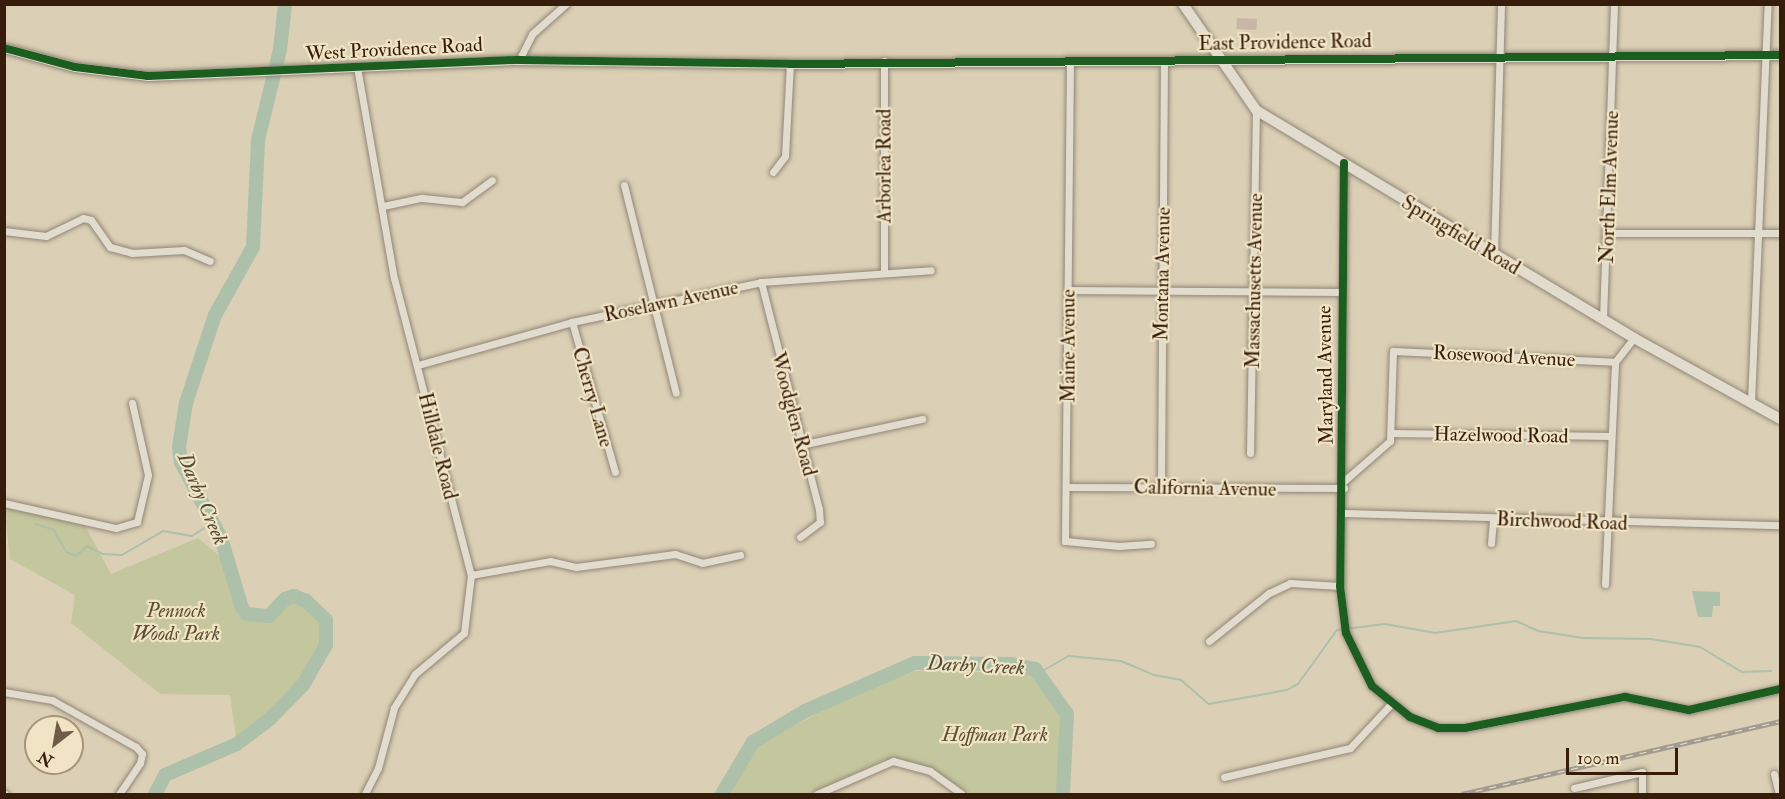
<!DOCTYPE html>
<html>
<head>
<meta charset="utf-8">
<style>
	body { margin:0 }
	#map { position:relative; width:1785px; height:799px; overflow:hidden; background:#dbcfb5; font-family:"IM FELL Double Pica",serif }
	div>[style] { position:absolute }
	.green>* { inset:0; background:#c4c69d }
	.water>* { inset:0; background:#acc0aa }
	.stream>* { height:2px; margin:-1px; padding:0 1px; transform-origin:1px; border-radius:1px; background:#acc0aa }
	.river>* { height:14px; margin:-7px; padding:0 7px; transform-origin:7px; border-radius:7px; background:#acc0aa }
	.building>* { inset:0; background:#cab6a7; transform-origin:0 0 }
	.roads { filter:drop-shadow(0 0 2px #908676) drop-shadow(0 0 2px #908676) }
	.minor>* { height:7px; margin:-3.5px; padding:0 3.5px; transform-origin:3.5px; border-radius:3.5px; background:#e2dcce }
	.tertiary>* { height:9px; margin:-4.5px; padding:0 4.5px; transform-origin:4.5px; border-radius:4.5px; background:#e2dcce }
	.secondary>* { height:10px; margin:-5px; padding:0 5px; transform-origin:5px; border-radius:5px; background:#e2dcce }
	.rail>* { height:4.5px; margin-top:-2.25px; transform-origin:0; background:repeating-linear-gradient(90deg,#f1e4c5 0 7px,#a29b90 0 14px); box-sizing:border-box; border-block:2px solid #a29b90 }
	.cycleway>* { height:8px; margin:-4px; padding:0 4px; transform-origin:4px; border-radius:4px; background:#1b5e20 }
	span { translate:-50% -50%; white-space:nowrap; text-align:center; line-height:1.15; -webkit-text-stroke:4.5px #f1e4c5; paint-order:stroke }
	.street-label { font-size:20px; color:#361d0b }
	.park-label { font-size:20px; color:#5b4d31; font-style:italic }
	.water-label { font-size:21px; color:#534c39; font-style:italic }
	.frame { position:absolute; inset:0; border:6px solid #361d0b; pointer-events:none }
	.north { position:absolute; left:24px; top:715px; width:60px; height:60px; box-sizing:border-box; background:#f1e4c5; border:2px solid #a6947b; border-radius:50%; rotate:211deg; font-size:16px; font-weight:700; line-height:24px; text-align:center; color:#361d0b }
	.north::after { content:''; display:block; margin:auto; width:21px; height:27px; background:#705b46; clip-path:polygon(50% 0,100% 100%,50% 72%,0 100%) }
	.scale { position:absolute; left:1566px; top:748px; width:112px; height:27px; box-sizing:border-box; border:3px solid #361d0b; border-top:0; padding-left:8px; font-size:18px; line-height:21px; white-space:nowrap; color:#361d0b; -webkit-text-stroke:4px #f1e4c5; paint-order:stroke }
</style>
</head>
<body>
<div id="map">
	<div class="green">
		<i style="clip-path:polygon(4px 503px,82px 520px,111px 574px,198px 538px,228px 563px,247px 614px,269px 616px,294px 596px,319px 609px,326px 620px,326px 645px,291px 699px,237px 744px,230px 695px,160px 694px,71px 623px,75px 595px,10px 559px)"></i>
		<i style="clip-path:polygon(915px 671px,1029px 673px,1062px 717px,1059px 794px,971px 794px,932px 770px,885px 759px,809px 794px,733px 794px,729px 790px,757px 745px,853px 695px)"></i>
	</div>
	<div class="water">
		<i style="clip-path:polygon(1692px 591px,1720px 592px,1720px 606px,1713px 606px,1712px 617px,1698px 617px)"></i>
	</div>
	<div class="stream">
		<i style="left:36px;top:524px;width:19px;rotate:18deg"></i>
		<i style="left:54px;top:530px;width:25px;rotate:61deg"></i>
		<i style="left:66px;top:552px;width:11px;rotate:22deg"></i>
		<i style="left:76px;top:556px;width:15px;rotate:-42deg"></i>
		<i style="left:87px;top:546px;width:18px;rotate:27deg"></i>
		<i style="left:103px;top:554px;width:19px;rotate:3deg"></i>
		<i style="left:122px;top:555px;width:48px;rotate:-30.3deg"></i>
		<i style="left:163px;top:531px;width:29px;rotate:10deg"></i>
		<i style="left:192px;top:536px;width:26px;rotate:-32deg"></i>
		<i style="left:1039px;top:673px;width:34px;rotate:-30deg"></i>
		<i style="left:1069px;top:656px;width:52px;rotate:5.5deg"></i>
		<i style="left:1121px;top:661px;width:36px;rotate:23deg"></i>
		<i style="left:1154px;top:675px;width:27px;rotate:10deg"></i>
		<i style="left:1181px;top:680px;width:37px;rotate:41deg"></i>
		<i style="left:1209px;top:704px;width:79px;rotate:-10.2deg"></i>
		<i style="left:1287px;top:690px;width:13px;rotate:-29deg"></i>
		<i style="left:1298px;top:684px;width:67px;rotate:-54.2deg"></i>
		<i style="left:1337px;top:630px;width:48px;rotate:-7.1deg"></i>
		<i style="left:1385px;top:624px;width:51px;rotate:10.2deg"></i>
		<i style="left:1435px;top:633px;width:82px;rotate:-8.4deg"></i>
		<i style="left:1516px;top:621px;width:24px;rotate:24deg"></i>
		<i style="left:1538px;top:631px;width:46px;rotate:8.8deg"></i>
		<i style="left:1583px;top:638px;width:68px;rotate:0.8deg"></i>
		<i style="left:1651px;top:639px;width:50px;rotate:9.3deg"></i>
		<i style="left:1700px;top:647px;width:49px;rotate:30.8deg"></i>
		<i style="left:1742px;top:672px;width:29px;rotate:-2deg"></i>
	</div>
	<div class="river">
		<i style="left:155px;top:794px;width:21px;rotate:-62deg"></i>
		<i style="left:165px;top:775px;width:78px;rotate:-23.3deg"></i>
		<i style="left:237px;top:744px;width:43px;rotate:-37.4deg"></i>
		<i style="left:271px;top:718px;width:46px;rotate:-45.9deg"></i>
		<i style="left:303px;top:685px;width:46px;rotate:-60.1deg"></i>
		<i style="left:326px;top:645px;width:25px;rotate:-90deg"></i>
		<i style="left:326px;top:620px;width:28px;rotate:-136deg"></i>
		<i style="left:306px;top:601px;width:13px;rotate:-157deg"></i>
		<i style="left:294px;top:596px;width:9px;rotate:162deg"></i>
		<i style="left:285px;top:599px;width:23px;rotate:133deg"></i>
		<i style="left:269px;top:616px;width:22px;rotate:-175deg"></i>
		<i style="left:247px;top:614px;width:8px;rotate:-130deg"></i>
		<i style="left:242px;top:608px;width:73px;rotate:-106.7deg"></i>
		<i style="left:221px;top:538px;width:86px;rotate:-117.8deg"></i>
		<i style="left:181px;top:462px;width:15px;rotate:-98deg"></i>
		<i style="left:179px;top:447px;width:45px;rotate:-81deg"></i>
		<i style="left:186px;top:403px;width:93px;rotate:-71.8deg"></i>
		<i style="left:215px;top:315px;width:78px;rotate:-60.8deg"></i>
		<i style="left:253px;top:247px;width:107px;rotate:-87.3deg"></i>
		<i style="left:258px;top:140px;width:93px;rotate:-76.3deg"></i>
		<i style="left:280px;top:50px;width:46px;rotate:-83.8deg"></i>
		<i style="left:722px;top:794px;width:61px;rotate:-59.2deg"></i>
		<i style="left:753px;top:742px;width:61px;rotate:-30.8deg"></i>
		<i style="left:805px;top:711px;width:120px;rotate:-23.6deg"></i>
		<i style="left:915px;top:663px;width:96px;rotate:0.6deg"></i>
		<i style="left:1011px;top:664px;width:25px;rotate:12deg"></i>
		<i style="left:1035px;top:669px;width:55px;rotate:54.6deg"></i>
		<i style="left:1067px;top:714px;width:80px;rotate:92.9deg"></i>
	</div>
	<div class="building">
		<i style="left:1237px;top:18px;width:20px;height:11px;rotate:3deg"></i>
	</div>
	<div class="roads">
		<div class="minor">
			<i style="left:519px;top:60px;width:29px;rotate:-63deg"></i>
			<i style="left:532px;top:34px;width:45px;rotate:-41.4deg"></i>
			<i style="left:1070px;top:62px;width:479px;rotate:90.6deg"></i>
			<i style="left:1065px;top:541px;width:54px;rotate:5.3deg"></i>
			<i style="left:1119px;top:546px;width:32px;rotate:-4deg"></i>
			<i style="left:357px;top:67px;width:214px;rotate:80.1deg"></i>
			<i style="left:394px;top:278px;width:307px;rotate:75.5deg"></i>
			<i style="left:471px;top:575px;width:58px;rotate:96.9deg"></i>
			<i style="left:464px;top:633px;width:64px;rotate:140.1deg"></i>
			<i style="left:415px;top:674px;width:40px;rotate:122deg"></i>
			<i style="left:394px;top:708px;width:62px;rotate:104.9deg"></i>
			<i style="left:378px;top:768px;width:29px;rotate:117deg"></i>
			<i style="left:1344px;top:163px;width:423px;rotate:90.5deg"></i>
			<i style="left:1340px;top:586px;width:47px;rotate:82.7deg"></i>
			<i style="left:1346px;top:633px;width:59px;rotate:63.9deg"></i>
			<i style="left:1372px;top:686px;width:49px;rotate:39.2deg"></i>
			<i style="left:1410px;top:717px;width:30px;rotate:21deg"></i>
			<i style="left:1438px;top:728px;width:27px"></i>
			<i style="left:1465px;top:728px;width:163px;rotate:-11deg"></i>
			<i style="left:1625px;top:697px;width:65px;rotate:11.5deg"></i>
			<i style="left:1689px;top:710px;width:93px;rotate:-13deg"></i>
			<i style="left:773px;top:172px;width:20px;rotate:-53deg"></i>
			<i style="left:785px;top:156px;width:92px;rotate:-86.9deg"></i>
			<i style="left:624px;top:185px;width:214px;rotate:76deg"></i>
			<i style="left:383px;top:206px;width:40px;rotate:-12deg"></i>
			<i style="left:422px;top:198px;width:40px;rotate:5.7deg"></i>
			<i style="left:462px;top:202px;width:37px;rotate:-36deg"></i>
			<i style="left:4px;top:231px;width:42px;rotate:6.8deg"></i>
			<i style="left:46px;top:236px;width:41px;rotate:-25.9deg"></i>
			<i style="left:83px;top:218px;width:8px;rotate:14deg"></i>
			<i style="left:91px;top:220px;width:33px;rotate:55deg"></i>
			<i style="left:110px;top:247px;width:23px;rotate:15deg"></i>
			<i style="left:132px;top:253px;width:52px;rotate:-3.3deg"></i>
			<i style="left:184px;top:250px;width:28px;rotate:23deg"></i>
			<i style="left:1608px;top:233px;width:172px"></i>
			<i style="left:1494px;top:255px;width:251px;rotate:-88.4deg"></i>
			<i style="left:884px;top:271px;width:210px;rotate:-90deg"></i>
			<i style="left:761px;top:282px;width:234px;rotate:75.7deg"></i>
			<i style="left:819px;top:509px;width:13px;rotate:86deg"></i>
			<i style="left:820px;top:522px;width:25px;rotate:143deg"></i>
			<i style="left:1068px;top:290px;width:272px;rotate:0.4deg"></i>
			<i style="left:1603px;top:319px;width:315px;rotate:-88deg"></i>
			<i style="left:572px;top:322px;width:156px;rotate:74deg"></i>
			<i style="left:418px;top:365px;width:160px;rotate:-15.6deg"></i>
			<i style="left:572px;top:322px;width:193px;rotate:-11.9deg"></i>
			<i style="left:761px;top:282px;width:170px;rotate:-4deg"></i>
			<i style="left:1751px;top:402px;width:398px;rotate:-87.6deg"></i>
			<i style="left:1392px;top:433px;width:218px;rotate:0.8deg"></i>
			<i style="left:805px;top:444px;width:120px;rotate:-12.1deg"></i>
			<i style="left:1250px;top:453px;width:343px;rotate:-89deg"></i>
			<i style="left:1344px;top:481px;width:61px;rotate:-41deg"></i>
			<i style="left:1390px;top:441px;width:90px;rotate:-88.1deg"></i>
			<i style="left:1393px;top:351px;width:222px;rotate:2.8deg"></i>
			<i style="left:1066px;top:487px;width:278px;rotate:0.2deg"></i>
			<i style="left:1161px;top:487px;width:426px;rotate:-89.6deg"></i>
			<i style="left:4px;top:503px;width:115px;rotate:12.6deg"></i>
			<i style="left:116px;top:528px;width:22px;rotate:-16deg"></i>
			<i style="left:137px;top:522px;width:48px;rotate:-76.8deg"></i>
			<i style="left:148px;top:475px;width:74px;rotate:-102.5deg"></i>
			<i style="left:1344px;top:513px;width:436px;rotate:1.6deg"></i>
			<i style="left:1491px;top:543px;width:25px;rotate:-85deg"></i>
			<i style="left:471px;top:575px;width:80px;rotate:-10deg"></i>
			<i style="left:550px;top:561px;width:27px;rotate:13deg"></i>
			<i style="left:576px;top:567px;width:100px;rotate:-7.5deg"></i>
			<i style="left:675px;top:554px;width:28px;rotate:18deg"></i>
			<i style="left:702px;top:563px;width:39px;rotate:-12deg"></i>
			<i style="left:1605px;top:584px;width:222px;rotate:-87.4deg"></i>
			<i style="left:1615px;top:362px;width:31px;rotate:-52deg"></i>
			<i style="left:1209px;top:641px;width:77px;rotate:-38.7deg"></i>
			<i style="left:1269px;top:593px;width:23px;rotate:-25deg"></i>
			<i style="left:1290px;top:583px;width:50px;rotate:3.4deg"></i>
			<i style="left:4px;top:692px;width:49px;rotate:9.5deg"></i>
			<i style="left:52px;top:700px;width:96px;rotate:29.2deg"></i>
			<i style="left:136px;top:747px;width:9px;rotate:49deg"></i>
			<i style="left:142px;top:754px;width:9px;rotate:103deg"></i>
			<i style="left:140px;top:763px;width:37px;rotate:124deg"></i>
			<i style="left:1774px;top:774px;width:21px;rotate:76deg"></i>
			<i style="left:1224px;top:777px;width:129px;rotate:-13deg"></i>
			<i style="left:1350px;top:748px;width:59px;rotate:-47.1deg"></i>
			<i style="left:1574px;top:788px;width:70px;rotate:-13.2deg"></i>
			<i style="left:1642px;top:772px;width:22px;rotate:90deg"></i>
			<i style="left:4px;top:794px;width:1px"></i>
			<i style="left:817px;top:794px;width:83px;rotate:-23.5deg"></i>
			<i style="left:893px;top:761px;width:38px;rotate:15deg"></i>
			<i style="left:930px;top:771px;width:39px;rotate:36deg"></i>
		</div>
		<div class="tertiary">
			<i style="left:4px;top:48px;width:73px;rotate:15deg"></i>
			<i style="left:75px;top:67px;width:74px;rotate:7deg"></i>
			<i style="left:148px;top:76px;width:371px;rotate:-2.5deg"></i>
			<i style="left:519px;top:60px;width:271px;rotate:0.8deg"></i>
			<i style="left:790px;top:64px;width:990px;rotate:-0.52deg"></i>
		</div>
		<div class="secondary">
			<i style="left:1183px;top:4px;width:129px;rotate:55.4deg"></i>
			<i style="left:1256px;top:110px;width:441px;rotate:31.1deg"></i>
			<i style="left:1634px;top:338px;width:167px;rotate:29deg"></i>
		</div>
	</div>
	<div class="rail">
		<i style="left:1462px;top:794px;width:326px;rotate:-12.9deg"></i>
	</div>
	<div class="cycleway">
		<i style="left:4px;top:48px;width:73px;rotate:15deg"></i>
		<i style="left:75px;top:67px;width:74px;rotate:7deg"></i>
		<i style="left:148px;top:76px;width:371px;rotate:-2.5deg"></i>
		<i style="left:519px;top:60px;width:271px;rotate:0.8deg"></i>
		<i style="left:790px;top:64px;width:990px;rotate:-0.52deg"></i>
		<i style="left:1344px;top:163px;width:423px;rotate:90.5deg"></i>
		<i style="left:1340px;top:586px;width:47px;rotate:82.7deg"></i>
		<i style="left:1346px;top:633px;width:59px;rotate:63.9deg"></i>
		<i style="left:1372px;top:686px;width:49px;rotate:39.2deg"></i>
		<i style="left:1410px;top:717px;width:30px;rotate:21deg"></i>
		<i style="left:1438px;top:728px;width:27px"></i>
		<i style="left:1465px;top:728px;width:163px;rotate:-11deg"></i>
		<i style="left:1625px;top:697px;width:65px;rotate:11.5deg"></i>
		<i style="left:1689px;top:710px;width:93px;rotate:-13deg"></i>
	</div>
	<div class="street-label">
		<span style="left:1285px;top:42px;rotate:-1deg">East Providence Road</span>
		<span style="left:394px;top:49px;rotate:-3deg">West Providence Road</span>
		<span style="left:884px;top:166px;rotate:-90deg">Arborlea Road</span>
		<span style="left:1609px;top:187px;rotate:-88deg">North Elm Avenue</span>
		<span style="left:1461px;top:235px;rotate:31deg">Springfield Road</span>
		<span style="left:1162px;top:274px;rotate:-89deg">Montana Avenue</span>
		<span style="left:1254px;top:281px;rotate:-89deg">Massachusetts Avenue</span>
		<span style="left:671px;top:301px;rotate:-12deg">Roselawn Avenue</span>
		<span style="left:1068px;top:346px;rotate:-90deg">Maine Avenue</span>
		<span style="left:1504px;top:356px;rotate:3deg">Rosewood Avenue</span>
		<span style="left:1325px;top:375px;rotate:-91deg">Maryland Avenue</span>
		<span style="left:593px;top:397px;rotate:74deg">Cherry Lane</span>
		<span style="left:794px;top:414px;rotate:75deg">Woodglen Road</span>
		<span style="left:1501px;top:435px;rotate:1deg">Hazelwood Road</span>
		<span style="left:438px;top:446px;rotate:76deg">Hilldale Road</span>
		<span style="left:1205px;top:488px;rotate:1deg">California Avenue</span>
		<span style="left:1562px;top:521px;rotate:2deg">Birchwood Road</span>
	</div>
	<div class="park-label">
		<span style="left:176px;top:622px">Pennock<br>Woods Park</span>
		<span style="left:995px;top:734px">Hoffman Park</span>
	</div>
	<div class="water-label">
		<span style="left:202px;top:499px;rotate:67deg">Darby Creek</span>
		<span style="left:976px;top:666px;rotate:3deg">Darby Creek</span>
	</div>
	<div class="frame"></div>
	<div class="north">N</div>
	<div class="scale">100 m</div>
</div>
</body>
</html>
